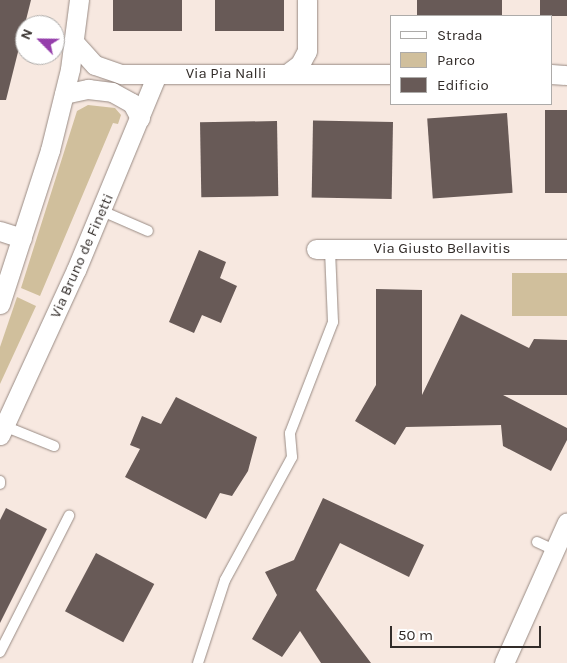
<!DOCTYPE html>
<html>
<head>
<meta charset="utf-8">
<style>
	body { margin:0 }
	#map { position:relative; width:567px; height:663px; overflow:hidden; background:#f7e8e0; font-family:Karla,sans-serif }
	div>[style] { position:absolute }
	.green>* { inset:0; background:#d0bf9c; transform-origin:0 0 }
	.building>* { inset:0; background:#685a57; transform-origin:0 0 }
	.roads { filter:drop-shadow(0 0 1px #998b84) drop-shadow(0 0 1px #998b84) }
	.service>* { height:10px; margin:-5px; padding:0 5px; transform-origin:5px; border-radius:5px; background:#fff }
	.minor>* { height:19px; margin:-9.5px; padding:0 9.5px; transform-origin:9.5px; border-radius:9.5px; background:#fff }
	span { translate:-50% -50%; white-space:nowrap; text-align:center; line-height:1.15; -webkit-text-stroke:5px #fff; paint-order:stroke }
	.street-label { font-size:15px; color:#322c29 }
	.legend { position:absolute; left:390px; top:15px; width:162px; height:90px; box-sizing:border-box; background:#fff; border:1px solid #adaba9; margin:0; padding:6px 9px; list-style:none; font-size:15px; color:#322c29 }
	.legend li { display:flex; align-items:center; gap:10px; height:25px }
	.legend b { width:25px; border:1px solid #adaba9 }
	.north { position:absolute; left:15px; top:15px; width:50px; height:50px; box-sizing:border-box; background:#fff; border:1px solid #adaba9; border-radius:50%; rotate:293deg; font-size:14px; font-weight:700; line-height:20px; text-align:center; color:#322c29 }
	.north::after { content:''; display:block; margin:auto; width:18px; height:22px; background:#953eab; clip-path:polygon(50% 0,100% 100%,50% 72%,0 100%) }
	.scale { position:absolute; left:390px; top:626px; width:151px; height:22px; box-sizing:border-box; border:2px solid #322c29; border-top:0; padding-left:6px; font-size:15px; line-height:18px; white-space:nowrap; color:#322c29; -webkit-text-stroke:4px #fff; paint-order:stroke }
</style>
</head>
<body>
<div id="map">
	<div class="green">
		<i style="clip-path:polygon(88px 105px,115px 108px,121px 115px,118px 124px,113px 123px,40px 296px,21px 288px,77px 111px)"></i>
		<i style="left:567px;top:273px;width:43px;height:55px;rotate:90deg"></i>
		<i style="clip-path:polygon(17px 297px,36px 306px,0 384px,0 347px)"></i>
	</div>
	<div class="building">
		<i style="clip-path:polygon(0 0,31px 0,6px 100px,0 100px)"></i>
		<i style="left:113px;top:0;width:69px;height:31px"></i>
		<i style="left:215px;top:0;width:69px;height:31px"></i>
		<i style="left:417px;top:0;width:85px;height:16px"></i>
		<i style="left:540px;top:0;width:27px;height:16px"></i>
		<i style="left:567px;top:110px;width:83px;height:22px;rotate:90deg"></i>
		<i style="left:507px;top:113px;width:80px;height:80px;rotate:86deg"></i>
		<i style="left:277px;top:121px;width:75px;height:77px;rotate:89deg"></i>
		<i style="left:393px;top:122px;width:77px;height:80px;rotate:91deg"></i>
		<i style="clip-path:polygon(199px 250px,226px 262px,220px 278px,237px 286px,221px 323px,202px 315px,194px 333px,169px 322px)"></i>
		<i style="clip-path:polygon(376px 289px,422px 290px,422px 395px,461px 314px,529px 348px,534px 339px,567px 340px,567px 395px,503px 395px,567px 428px,567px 440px,551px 471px,503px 446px,501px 425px,406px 427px,395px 445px,355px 421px,376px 385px)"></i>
		<i style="clip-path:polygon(176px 397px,257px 437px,248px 471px,232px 496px,220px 493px,206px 519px,125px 477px,140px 449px,130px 445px,142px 416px,161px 424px)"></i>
		<i style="clip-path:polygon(323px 498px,424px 545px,409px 577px,340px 543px,316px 590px,371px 663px,321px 663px,300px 631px,282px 657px,252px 639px,277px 595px,265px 572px,294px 560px)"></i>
		<i style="clip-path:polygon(6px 508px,47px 529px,0 623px,0 520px)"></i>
		<i style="left:96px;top:553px;width:66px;height:66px;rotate:28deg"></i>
	</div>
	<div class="roads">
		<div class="service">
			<i style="left:102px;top:211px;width:50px;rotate:23.5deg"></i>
			<i style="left:4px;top:426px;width:54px;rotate:21.8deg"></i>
			<i style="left:0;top:481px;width:3px;rotate:90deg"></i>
			<i style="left:537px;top:542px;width:19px;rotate:25deg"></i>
			<i style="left:0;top:652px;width:153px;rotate:-63.1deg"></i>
			<i style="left:198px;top:663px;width:87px;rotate:-72deg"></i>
			<i style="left:225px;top:580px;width:140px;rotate:-61.4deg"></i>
			<i style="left:292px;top:457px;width:24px;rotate:-95deg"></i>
			<i style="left:290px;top:433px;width:119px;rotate:-68.8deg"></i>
			<i style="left:333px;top:322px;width:73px;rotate:-92.4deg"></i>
		</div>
		<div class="minor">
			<i style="left:74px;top:42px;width:31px;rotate:48deg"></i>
			<i style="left:95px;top:65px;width:28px;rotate:19deg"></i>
			<i style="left:121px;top:74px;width:270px"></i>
			<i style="left:288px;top:73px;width:15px;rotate:-37deg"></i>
			<i style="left:300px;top:64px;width:15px;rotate:-62deg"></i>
			<i style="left:307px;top:51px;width:51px;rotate:-90deg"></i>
			<i style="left:551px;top:74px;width:16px;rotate:4deg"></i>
			<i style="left:64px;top:94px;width:25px;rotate:-12deg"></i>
			<i style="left:88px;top:89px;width:24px;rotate:7deg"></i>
			<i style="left:112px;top:92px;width:23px;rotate:29deg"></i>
			<i style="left:132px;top:103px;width:17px;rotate:62deg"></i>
			<i style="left:0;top:231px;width:23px;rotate:18deg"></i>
			<i style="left:316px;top:249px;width:251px"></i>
			<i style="left:0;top:304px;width:162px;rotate:-72deg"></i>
			<i style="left:50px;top:150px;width:83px;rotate:-76.1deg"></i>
			<i style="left:70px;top:69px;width:70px;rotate:-82.6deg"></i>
			<i style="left:0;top:435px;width:182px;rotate:-65.3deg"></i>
			<i style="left:76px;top:270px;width:212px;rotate:-67.5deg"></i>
			<i style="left:504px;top:663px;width:154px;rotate:-65.9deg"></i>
		</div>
	</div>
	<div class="street-label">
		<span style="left:226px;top:74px">Via Pia Nalli</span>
		<span style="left:442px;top:249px">Via Giusto Bellavitis</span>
		<span style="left:82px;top:256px;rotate:-66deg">Via Bruno de Finetti</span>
	</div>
	<ul class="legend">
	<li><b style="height:6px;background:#fff"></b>Strada</li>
	<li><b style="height:14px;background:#d0bf9c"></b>Parco</li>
	<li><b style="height:14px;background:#685a57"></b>Edificio</li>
	</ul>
	<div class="north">N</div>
	<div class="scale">50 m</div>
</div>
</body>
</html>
